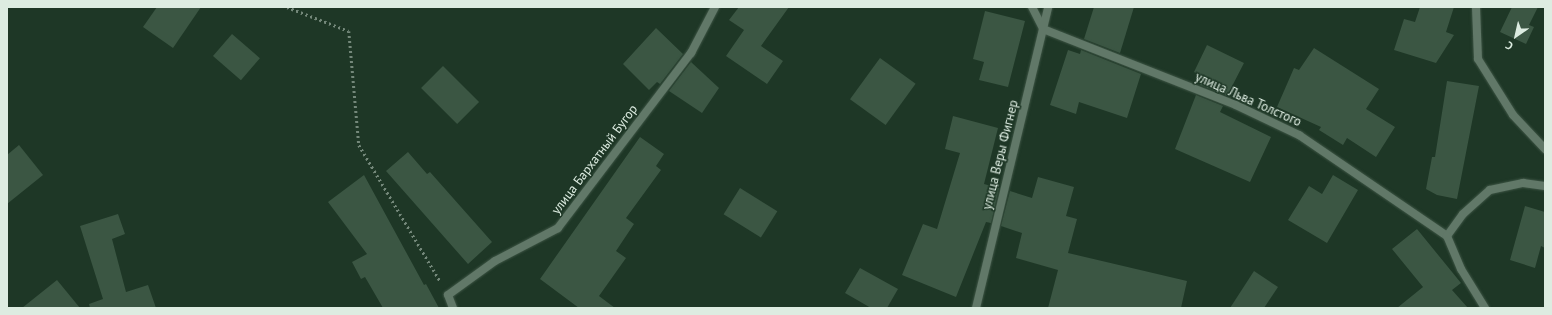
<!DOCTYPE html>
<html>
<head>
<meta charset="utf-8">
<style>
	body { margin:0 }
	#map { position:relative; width:1552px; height:315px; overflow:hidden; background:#1e3726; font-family:"PT Sans",sans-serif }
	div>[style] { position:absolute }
	.building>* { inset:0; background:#3b5643; transform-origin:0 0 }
	.path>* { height:2.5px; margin-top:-1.25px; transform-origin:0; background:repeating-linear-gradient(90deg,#74887a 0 2px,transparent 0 5px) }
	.roads { filter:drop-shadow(0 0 1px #3d5444) drop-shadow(0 0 1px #3d5444) }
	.street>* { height:8px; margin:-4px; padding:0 4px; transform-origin:4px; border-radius:4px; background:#617868 }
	span { translate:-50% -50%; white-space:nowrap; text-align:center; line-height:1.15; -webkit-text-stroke:3px #1e3726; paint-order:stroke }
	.street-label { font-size:13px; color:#ddece1 }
	.frame { position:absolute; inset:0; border:8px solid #ddece1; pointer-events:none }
	.north { position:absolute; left:1496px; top:16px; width:40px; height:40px; -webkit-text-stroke:3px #1e3726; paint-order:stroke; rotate:214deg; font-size:11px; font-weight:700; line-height:16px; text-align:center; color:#ddece1 }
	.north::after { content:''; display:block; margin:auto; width:14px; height:18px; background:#ddece1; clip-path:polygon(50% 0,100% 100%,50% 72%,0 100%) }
</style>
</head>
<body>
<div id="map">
	<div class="building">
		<i style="clip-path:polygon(157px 7px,201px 7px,173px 48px,143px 27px)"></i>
		<i style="clip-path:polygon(739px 7px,789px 7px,761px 46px,783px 61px,767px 84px,726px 56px,744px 30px,729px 20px)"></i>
		<i style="clip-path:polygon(1094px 7px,1134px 7px,1120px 53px,1084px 39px)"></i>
		<i style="clip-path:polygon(1420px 7px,1454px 7px,1446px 32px,1454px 35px,1436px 63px,1394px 50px,1404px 19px,1415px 22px)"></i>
		<i style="clip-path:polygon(1512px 7px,1538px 7px,1529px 25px,1534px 27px,1526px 44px,1500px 32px)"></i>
		<i style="clip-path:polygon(985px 11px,1025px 21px,1008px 87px,979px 80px,984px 62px,973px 59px)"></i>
		<i style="clip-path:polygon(656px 28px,683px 54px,660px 84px,657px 82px,649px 90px,623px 64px)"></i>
		<i style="left:232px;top:34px;width:37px;height:29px;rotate:41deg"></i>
		<i style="clip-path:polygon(1207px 45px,1244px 63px,1227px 96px,1200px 85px,1203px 77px,1194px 72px)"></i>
		<i style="clip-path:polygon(1314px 48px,1379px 89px,1366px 109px,1395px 127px,1376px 157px,1347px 138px,1343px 145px,1319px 130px,1321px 127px,1277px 107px,1294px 68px,1299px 70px)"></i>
		<i style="clip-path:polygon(1068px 50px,1080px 54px,1081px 50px,1141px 74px,1127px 118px,1079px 102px,1076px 114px,1050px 105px)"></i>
		<i style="left:880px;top:58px;width:44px;height:51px;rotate:36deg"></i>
		<i style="clip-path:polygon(691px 62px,719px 88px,702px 113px,669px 91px)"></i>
		<i style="left:443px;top:66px;width:51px;height:31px;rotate:45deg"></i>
		<i style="clip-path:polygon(1447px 81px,1479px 86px,1457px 199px,1437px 195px,1426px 189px,1432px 157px,1435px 157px)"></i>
		<i style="clip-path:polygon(1196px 95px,1223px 106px,1220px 112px,1271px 137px,1250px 182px,1175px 149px)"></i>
		<i style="clip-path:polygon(953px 116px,998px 128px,984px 184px,999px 188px,991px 223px,986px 222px,956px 297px,902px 275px,923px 224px,937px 229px,960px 153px,945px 149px)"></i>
		<i style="clip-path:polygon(640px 137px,664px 154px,656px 166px,661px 170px,626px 218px,634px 224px,616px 251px,626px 258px,599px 296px,615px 308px,579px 308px,540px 279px)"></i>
		<i style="clip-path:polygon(19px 145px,43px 175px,7px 204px,7px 155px)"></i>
		<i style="clip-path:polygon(408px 152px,427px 174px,430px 172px,492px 242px,468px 264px,386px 171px)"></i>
		<i style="clip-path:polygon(364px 175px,424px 285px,426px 284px,439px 308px,383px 308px,365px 277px,361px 279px,352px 262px,367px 254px,328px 202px)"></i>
		<i style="clip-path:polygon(1333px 175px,1358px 190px,1327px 243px,1288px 220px,1309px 186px,1322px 194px)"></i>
		<i style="clip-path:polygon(1038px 177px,1074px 187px,1066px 216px,1077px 219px,1068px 253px,1187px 281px,1181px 308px,1048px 308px,1058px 270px,1016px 258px,1022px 233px,1001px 226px,1010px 191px,1032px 198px)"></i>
		<i style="left:740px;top:188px;width:44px;height:31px;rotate:32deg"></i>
		<i style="clip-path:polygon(1525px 206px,1545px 212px,1545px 248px,1541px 246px,1535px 268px,1510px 260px)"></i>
		<i style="clip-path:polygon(118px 214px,125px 234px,112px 239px,126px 292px,148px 285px,156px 308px,90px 308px,89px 304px,103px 299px,80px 226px)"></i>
		<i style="clip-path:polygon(1417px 229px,1461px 283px,1452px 290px,1468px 308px,1397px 308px,1423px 287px,1392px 249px)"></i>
		<i style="clip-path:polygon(860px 268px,898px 289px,887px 308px,871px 308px,845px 293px)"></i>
		<i style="clip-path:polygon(1254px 271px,1278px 287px,1264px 308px,1230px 308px)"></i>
		<i style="clip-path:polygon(57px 280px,80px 308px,22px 308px)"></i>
	</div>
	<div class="path">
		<i style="left:287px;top:7px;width:66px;rotate:21.2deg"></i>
		<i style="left:349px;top:31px;width:114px;rotate:85deg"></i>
		<i style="left:359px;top:145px;width:158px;rotate:59.2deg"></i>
	</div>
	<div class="roads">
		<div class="street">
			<i style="left:1032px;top:7px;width:25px;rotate:63deg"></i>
			<i style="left:1043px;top:29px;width:207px;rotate:21.5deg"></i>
			<i style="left:1236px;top:105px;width:70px;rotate:25.5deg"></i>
			<i style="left:1299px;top:135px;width:179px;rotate:34.3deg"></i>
			<i style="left:1476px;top:7px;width:52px;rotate:87.8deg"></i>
			<i style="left:1478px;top:59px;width:66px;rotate:58deg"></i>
			<i style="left:1513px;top:115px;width:47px;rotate:46.7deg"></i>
			<i style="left:1447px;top:236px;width:27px;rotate:-54deg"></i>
			<i style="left:1463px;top:214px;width:36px;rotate:-42deg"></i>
			<i style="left:1490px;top:190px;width:34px;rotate:-12deg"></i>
			<i style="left:1523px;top:183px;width:22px;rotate:8deg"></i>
			<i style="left:1447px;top:236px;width:36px;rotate:67deg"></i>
			<i style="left:1461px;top:269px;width:46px;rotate:58.4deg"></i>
			<i style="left:453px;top:308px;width:14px;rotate:-111deg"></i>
			<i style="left:448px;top:295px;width:58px;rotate:-35.9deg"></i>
			<i style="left:495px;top:261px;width:71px;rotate:-27.6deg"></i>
			<i style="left:558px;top:228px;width:220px;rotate:-52.8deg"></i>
			<i style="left:691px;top:53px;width:52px;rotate:-62.4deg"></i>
			<i style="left:976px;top:308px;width:309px;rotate:-76.5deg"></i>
		</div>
	</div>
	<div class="street-label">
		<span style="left:1248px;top:100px;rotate:24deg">улица Льва Толстого</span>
		<span style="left:1001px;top:155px;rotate:-76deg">улица Веры Фигнер</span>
		<span style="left:595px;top:160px;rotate:-53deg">улица Бархатный Бугор</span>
	</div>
	<div class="frame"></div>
	<div class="north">С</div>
</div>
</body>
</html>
